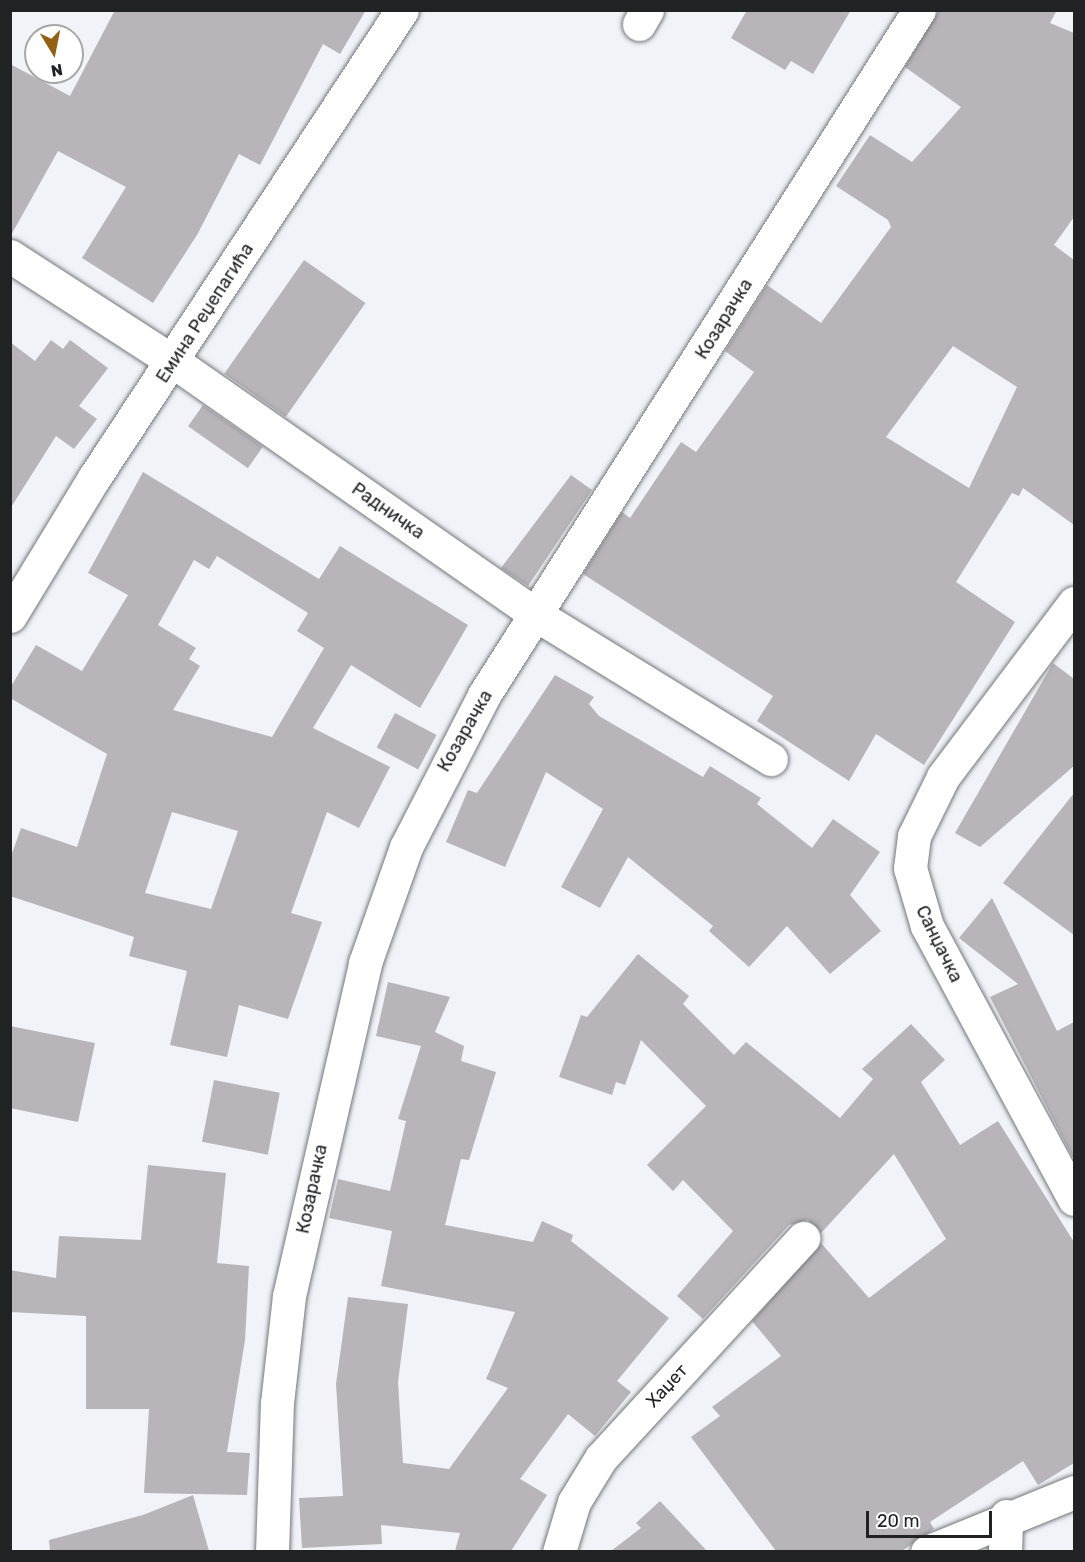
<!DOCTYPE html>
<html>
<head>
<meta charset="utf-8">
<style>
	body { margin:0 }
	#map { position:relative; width:1085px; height:1562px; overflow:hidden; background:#f1f3f8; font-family:Rubik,sans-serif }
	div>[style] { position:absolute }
	.building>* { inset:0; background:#b7b5ba; transform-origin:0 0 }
	.roads { filter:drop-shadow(0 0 2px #75767b) drop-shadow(0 0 2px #75767b) }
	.minor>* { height:33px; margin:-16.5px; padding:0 16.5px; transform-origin:16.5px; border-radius:16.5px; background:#fff }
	span { translate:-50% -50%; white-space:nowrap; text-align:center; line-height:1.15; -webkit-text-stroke:5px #fff; paint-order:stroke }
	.street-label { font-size:18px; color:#212224 }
	.frame { position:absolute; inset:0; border:12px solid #212224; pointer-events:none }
	.north { position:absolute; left:24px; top:24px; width:60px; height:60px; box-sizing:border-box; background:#fff; border:2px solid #a6a7a7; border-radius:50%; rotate:170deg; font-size:16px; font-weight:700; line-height:24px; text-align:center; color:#212224 }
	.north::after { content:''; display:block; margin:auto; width:21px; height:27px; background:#946114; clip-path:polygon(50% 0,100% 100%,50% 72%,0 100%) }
	.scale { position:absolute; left:866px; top:1511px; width:126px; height:27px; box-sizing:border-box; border:3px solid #212224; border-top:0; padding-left:8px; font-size:18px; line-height:21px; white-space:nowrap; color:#212224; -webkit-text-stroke:4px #fff; paint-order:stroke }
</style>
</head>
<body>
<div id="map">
	<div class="building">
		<i style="clip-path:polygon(115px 10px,366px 10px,340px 54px,323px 44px,260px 165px,239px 154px,197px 235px,153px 303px,82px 258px,126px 187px,58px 151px,10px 237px,10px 64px,70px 96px)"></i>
		<i style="clip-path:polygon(747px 10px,851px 10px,813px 74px,791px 61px,785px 70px,731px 38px)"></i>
		<i style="clip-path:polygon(evenodd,939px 10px,1057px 10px,1050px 23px,1074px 33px,1074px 217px,1054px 245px,1074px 260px,1074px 525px,1023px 488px,1019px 496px,1012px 493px,956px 582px,1015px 622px,924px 765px,876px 734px,849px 781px,757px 721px,773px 696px,583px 574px,622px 512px,630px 518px,681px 442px,696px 452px,754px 372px,725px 351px,767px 285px,821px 323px,891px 227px,888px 220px,836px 186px,870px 135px,912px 162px,961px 107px,905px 67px,939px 10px,953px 346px,1017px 387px,969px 488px,886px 437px,953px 346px)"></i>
		<i style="left:304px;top:260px;width:75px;height:139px;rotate:35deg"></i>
		<i style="clip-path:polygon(51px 340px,63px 349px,70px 340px,108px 368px,79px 406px,97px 419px,74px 449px,56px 436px,10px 509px,10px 342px,35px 361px)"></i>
		<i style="left:203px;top:405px;width:73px;height:26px;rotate:35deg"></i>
		<i style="clip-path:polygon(evenodd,143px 472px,319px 579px,340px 546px,468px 625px,420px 708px,351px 665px,313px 728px,390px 767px,359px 828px,327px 812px,291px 913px,322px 922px,288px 1019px,239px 1005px,227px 1057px,170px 1045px,187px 971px,129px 956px,134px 937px,10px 896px,10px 859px,21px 828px,77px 847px,107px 754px,10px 698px,10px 688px,36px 645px,82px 671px,128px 595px,88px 573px,143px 472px,217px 556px,308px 613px,297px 631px,324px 648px,272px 737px,173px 710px,200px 666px,189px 659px,196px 648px,158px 625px,194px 560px,209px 569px,217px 556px,143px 472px,172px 812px,238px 831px,211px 909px,145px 893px,172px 812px)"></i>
		<i style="clip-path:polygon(571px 475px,592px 490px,528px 586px,501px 568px)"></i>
		<i style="clip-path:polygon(1053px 663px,1074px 679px,1074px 766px,980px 847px,955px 833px)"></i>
		<i style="clip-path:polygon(555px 675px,594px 697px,589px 704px,599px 716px,642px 741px,703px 777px,710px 766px,761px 798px,757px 804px,812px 848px,833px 819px,880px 852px,850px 895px,881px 931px,830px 974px,787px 926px,749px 967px,709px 931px,713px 926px,628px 857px,600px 908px,561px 887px,603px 809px,546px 772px,505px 867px,446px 842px,468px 790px,477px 793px)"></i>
		<i style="left:395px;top:713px;width:47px;height:39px;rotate:28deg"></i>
		<i style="clip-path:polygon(1074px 793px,1074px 935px,1003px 883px)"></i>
		<i style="clip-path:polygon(992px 898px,1057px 1031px,1074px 1022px,1074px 1160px,990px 997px,1018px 984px,959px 938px)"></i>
		<i style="clip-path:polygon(638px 954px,689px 996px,683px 1004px,734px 1055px,746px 1042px,840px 1118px,873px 1079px,862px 1069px,911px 1024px,945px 1060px,921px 1082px,960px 1145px,998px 1121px,1074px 1242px,1074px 1463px,1038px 1485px,1023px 1461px,930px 1522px,934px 1529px,902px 1551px,776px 1551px,691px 1437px,720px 1416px,712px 1407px,781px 1356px,752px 1321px,821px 1243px,869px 1298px,946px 1239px,894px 1154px,821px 1233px,808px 1220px,789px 1225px,703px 1319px,677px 1296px,733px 1231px,683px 1180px,673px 1191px,647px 1165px,706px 1106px,641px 1040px,625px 1085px,616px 1082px,612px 1095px,559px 1077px,581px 1015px,587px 1017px)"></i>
		<i style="clip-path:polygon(388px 982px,450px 997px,435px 1032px,464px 1046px,461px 1061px,496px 1072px,469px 1160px,461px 1159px,445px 1225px,533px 1242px,542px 1221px,573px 1235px,571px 1241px,669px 1318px,617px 1381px,631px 1392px,595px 1436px,568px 1414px,520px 1479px,547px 1495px,511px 1551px,455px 1551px,460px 1533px,381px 1525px,382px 1544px,302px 1548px,299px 1498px,343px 1496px,336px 1384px,348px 1297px,408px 1304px,398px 1382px,403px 1463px,449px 1469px,508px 1388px,486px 1379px,515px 1312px,381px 1286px,392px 1231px,329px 1218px,338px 1179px,390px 1191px,406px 1121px,398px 1119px,421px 1046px,376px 1036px)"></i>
		<i style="clip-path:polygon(10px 1026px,95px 1043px,78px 1122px,10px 1108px)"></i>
		<i style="left:214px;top:1080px;width:67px;height:63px;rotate:11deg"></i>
		<i style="clip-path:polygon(148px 1165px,226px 1173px,217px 1263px,249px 1266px,245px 1340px,227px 1452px,250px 1453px,247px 1495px,144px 1493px,149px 1409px,86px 1409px,86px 1316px,10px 1312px,10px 1270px,56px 1278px,59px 1236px,141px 1240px)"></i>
		<i style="clip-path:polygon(193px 1495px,209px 1551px,50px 1551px,49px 1540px,143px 1515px)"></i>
		<i style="clip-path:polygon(660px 1501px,707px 1551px,611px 1551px,641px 1528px,636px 1523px)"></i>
	</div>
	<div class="roads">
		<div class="minor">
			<i style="left:639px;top:24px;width:16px;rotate:-60deg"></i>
			<i style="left:10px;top:256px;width:195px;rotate:32.9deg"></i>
			<i style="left:174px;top:362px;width:440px;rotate:34.9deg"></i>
			<i style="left:535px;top:614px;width:277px;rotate:31.6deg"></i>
			<i style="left:1074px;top:603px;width:218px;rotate:127deg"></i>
			<i style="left:943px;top:777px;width:66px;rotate:116.2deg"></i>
			<i style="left:914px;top:836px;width:32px;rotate:97deg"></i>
			<i style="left:910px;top:868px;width:60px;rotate:73.7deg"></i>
			<i style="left:927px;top:926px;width:310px;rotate:61.7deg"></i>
			<i style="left:10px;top:616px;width:162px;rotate:-58.7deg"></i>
			<i style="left:94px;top:478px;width:560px;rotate:-56.65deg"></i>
			<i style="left:272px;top:1552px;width:149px;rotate:-88.1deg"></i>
			<i style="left:277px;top:1403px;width:108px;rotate:-83.6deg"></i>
			<i style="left:289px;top:1296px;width:342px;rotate:-77.1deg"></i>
			<i style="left:365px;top:963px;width:123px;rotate:-70.5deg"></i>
			<i style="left:406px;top:847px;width:171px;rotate:-62.8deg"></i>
			<i style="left:484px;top:695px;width:811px;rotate:-57.58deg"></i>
			<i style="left:559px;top:1552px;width:52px;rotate:-73.3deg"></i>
			<i style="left:574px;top:1502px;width:52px;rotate:-58.5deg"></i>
			<i style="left:601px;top:1458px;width:299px;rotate:-47.4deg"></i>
			<i style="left:927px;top:1552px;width:159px;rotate:-22.2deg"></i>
			<i style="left:1005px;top:1552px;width:36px;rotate:-88deg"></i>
		</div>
	</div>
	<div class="street-label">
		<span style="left:205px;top:313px;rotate:-57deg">Емина Реџепагића</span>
		<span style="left:724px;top:319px;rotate:-58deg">Козарачка</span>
		<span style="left:388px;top:511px;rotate:35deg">Радничка</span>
		<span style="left:465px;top:731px;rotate:-60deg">Козарачка</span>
		<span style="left:939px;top:944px;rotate:64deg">Санџачка</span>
		<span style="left:312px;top:1189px;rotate:-78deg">Козарачка</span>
		<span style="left:667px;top:1386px;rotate:-47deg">Хаџет</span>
	</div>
	<div class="frame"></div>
	<div class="north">N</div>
	<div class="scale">20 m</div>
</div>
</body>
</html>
